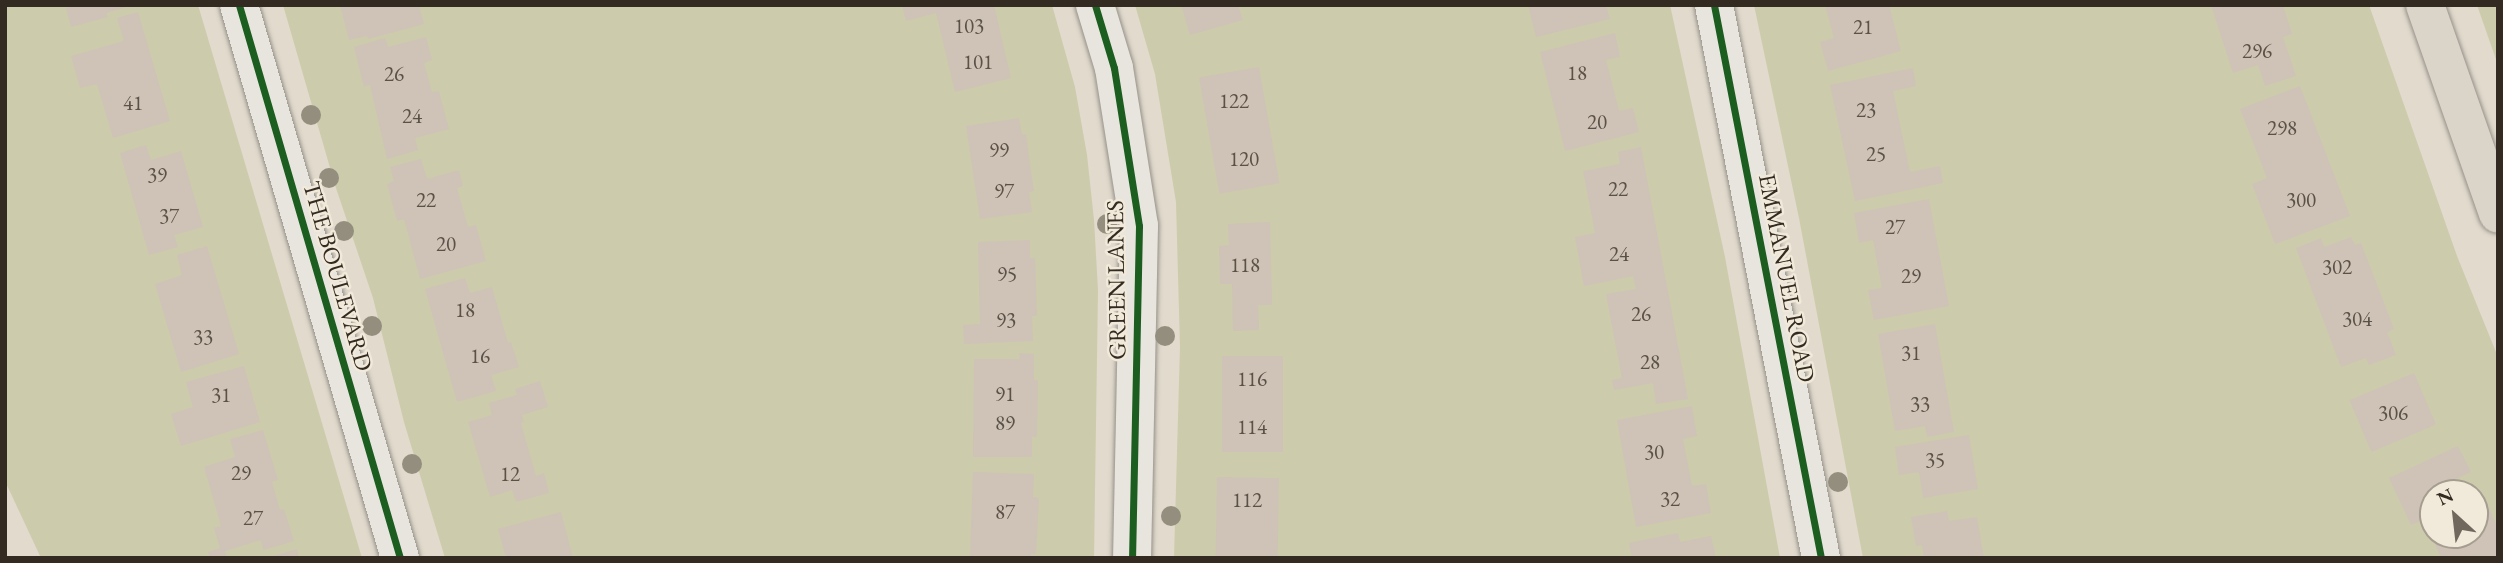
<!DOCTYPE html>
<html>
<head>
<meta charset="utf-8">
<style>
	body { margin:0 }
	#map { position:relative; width:2503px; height:563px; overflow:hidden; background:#e1dacd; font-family:"EB Garamond",serif }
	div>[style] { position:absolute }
	.green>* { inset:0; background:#cccbac }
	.building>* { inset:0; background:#cfc2b7; transform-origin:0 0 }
	.roads { filter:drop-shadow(0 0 2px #969189) drop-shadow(0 0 2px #969189) }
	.minor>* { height:38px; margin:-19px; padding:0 19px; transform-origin:19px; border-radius:19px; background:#e8e4de }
	.major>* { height:38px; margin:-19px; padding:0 19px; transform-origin:19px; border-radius:19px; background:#dbd4c9 }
	.cycleway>* { height:7px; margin:-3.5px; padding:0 3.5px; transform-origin:3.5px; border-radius:3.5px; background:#1b5e20 }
	.trees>* { width:20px; height:20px; margin:-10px; border-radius:50%; background:#948e7e }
	span { translate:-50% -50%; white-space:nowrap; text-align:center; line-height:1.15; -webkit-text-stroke:5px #f1e9d9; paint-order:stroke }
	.number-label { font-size:21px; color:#5b5247 }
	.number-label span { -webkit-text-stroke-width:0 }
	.street-label { font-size:24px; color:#332b21 }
	.frame { position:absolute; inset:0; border:7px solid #332b21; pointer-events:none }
	.north { position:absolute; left:2419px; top:479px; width:70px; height:70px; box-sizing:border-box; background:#f1e9d9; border:2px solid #a59d8f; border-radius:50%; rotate:333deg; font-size:19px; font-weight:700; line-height:28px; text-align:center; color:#332b21 }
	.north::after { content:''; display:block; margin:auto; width:24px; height:32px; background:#70685d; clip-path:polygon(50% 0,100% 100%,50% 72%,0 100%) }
</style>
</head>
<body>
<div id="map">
	<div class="green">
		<i style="clip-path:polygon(5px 5px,198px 5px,362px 558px,41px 558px,5px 481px)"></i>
		<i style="clip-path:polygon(283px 5px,1052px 5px,1075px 87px,1087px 155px,1094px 220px,1098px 290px,1094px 558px,445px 558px,404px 422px,373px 298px,335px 185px)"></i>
		<i style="clip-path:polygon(1135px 5px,1670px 5px,1725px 257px,1780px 558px,1174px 558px,1180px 347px,1176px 202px,1155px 74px)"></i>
		<i style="clip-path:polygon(evenodd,1754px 5px,2369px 5px,2457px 256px,2498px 357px,2498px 558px,1863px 558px,1799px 218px,1754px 5px,2433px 493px,2475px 493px,2475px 535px,2433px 535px,2433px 493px)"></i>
		<i style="clip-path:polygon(2477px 5px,2498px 5px,2498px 65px,2485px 28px)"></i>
	</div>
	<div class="building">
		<i style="clip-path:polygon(70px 5px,130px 5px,130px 6px,106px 13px,108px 17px,71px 27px,66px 9px)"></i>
		<i style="clip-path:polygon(340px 5px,419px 5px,424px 24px,368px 39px,367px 36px,349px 40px)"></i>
		<i style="clip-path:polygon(902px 5px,994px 5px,1011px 78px,955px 92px,936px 13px,906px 21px)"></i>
		<i style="clip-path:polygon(1181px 5px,1238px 5px,1243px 20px,1190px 35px)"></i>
		<i style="clip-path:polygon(1528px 5px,1606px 5px,1610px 19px,1536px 37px)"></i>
		<i style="clip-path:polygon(1825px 5px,1889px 5px,1901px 51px,1828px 71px,1820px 42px,1834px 38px)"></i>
		<i style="clip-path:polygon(2211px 5px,2283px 5px,2292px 34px,2283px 37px,2296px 76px,2265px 86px,2258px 65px,2233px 73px)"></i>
		<i style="clip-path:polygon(138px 12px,170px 121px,113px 138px,97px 84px,80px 88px,71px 56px,124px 41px,117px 18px)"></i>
		<i style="clip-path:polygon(1615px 33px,1620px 57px,1606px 60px,1619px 111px,1633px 108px,1639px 132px,1565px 151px,1540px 52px)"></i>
		<i style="clip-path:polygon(426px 37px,432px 60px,424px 63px,432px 92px,439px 91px,449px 129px,415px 138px,418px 150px,387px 159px,370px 85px,364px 87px,354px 47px,385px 38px,388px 47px)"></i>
		<i style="left:1259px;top:67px;width:118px;height:61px;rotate:80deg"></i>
		<i style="clip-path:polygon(1913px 68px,1916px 86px,1893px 91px,1910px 172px,1940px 166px,1943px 183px,1855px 201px,1830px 85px)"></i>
		<i style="clip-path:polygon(2300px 86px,2350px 216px,2275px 244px,2252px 184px,2267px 178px,2240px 109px)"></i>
		<i style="clip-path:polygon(1019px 118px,1022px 135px,1026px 134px,1030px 164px,1034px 191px,1029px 192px,1032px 212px,980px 219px,966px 126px)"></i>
		<i style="clip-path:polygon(146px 145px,151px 160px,181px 151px,203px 227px,174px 235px,178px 247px,149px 255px,120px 153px)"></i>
		<i style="clip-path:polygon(1641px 147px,1688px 399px,1656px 404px,1653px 383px,1614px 390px,1612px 380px,1622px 378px,1606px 294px,1636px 289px,1633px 276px,1584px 286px,1575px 237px,1595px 233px,1583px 171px,1620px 164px,1618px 152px)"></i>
		<i style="clip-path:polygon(421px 159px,427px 179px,459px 170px,463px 186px,457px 188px,468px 227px,476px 225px,486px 261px,420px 279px,404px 219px,397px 221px,387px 184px,394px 181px,390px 167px)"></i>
		<i style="clip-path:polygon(1929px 199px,1949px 306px,1874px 320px,1868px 290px,1882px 288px,1873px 240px,1859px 243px,1854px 213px)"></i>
		<i style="clip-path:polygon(1270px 222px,1272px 305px,1258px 305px,1259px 330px,1233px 331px,1232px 284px,1220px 284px,1219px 246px,1229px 245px,1228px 224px)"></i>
		<i style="clip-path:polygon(2351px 237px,2355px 245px,2361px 243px,2394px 329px,2387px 332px,2396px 355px,2369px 365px,2366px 358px,2341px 367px,2296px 248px,2321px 238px,2324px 247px)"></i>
		<i style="clip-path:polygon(1030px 240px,1030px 258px,1035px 258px,1037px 316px,1032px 316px,1033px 341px,964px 344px,963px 325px,980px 324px,978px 242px)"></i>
		<i style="clip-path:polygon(207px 246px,239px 354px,181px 372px,155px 284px,182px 275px,177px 255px)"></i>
		<i style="clip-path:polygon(465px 278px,470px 293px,492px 287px,508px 343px,511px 342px,519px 367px,491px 375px,496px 391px,457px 402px,425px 289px)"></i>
		<i style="clip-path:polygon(1935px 324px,1954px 432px,1927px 437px,1925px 426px,1895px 431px,1878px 334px)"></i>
		<i style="clip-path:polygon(1019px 353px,1034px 354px,1034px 380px,1038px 380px,1037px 437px,1032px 437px,1032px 457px,973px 457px,974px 359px,1020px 359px)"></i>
		<i style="left:1222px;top:356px;width:61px;height:96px"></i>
		<i style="clip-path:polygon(244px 366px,260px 422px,181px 446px,171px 414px,193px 407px,186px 382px)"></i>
		<i style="left:2414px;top:373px;width:56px;height:70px;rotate:67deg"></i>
		<i style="clip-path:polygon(540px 381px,548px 407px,522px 415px,524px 422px,521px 423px,536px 476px,544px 473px,549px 493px,516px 502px,512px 490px,490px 497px,468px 422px,492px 415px,489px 403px,517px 395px,515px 389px)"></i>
		<i style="clip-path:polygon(1692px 406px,1697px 436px,1683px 439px,1688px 465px,1692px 486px,1706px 484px,1711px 513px,1636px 527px,1617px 420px)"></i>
		<i style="clip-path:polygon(263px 430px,278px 480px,272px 482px,280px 510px,284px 509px,294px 541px,263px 550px,261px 540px,225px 551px,227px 558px,210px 558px,208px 552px,220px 548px,214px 528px,221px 526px,204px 467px,235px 457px,230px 439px)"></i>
		<i style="clip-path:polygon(1969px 435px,1978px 489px,1923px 498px,1919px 472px,1899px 475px,1895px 447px)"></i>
		<i style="clip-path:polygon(2458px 446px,2471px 472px,2452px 481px,2457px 493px,2433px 493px,2433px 515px,2411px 525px,2389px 478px)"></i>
		<i style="clip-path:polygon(973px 472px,1034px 474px,1033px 497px,1039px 498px,1036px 554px,1031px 554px,1031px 558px,970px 558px)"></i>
		<i style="left:1217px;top:477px;width:62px;height:81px;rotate:1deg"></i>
		<i style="clip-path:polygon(2489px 508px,2498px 529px,2498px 558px,2441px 558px,2431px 535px,2475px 535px,2475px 514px)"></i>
		<i style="clip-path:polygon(1947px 511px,1949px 521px,1977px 517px,1984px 558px,1924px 558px,1922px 545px,1916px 546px,1911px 517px)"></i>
		<i style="clip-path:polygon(561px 512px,573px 558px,506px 558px,498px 529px)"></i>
		<i style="clip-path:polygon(1678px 533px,1680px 542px,1711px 536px,1716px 558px,1632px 558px,1629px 543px)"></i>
		<i style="clip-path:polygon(297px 549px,299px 558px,271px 558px,271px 557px)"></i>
	</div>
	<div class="roads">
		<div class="minor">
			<i style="left:239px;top:5px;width:576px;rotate:73.77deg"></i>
			<i style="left:1095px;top:5px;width:66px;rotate:73.2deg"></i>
			<i style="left:1114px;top:68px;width:160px;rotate:81deg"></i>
			<i style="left:1139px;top:226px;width:332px;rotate:91.2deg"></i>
			<i style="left:1714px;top:5px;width:563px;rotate:79.05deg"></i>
		</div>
		<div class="major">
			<i style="left:2425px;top:5px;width:221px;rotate:70.7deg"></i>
		</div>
	</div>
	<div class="cycleway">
		<i style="left:239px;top:5px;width:576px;rotate:73.77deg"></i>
		<i style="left:1095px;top:5px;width:66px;rotate:73.2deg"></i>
		<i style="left:1114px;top:68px;width:160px;rotate:81deg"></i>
		<i style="left:1139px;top:226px;width:332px;rotate:91.2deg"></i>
		<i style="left:1714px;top:5px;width:563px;rotate:79.05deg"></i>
	</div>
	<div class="trees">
		<i style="left:311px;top:115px"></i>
		<i style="left:329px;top:178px"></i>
		<i style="left:1107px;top:224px"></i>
		<i style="left:344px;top:231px"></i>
		<i style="left:372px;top:326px"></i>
		<i style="left:1165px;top:336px"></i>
		<i style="left:412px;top:464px"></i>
		<i style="left:1838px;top:482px"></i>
		<i style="left:1171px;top:516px"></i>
	</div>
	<div class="number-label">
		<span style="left:969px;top:26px">103</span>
		<span style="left:1863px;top:27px">21</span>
		<span style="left:2257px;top:51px">296</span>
		<span style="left:978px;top:62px">101</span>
		<span style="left:1577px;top:73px">18</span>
		<span style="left:394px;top:74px">26</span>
		<span style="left:1234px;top:101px">122</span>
		<span style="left:133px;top:103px">41</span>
		<span style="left:1866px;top:110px">23</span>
		<span style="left:412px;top:116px">24</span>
		<span style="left:1597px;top:122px">20</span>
		<span style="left:2282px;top:128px">298</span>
		<span style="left:999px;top:150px">99</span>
		<span style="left:1876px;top:154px">25</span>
		<span style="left:1244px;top:159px">120</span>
		<span style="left:157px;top:175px">39</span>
		<span style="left:1618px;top:189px">22</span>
		<span style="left:1004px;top:191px">97</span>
		<span style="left:426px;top:200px">22</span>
		<span style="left:2301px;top:200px">300</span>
		<span style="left:169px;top:216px">37</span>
		<span style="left:1895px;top:227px">27</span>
		<span style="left:446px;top:244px">20</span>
		<span style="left:1619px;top:254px">24</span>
		<span style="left:1245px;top:265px">118</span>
		<span style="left:2337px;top:267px">302</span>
		<span style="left:1007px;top:274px">95</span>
		<span style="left:1911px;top:276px">29</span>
		<span style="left:465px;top:310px">18</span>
		<span style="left:1641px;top:314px">26</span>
		<span style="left:2357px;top:319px">304</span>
		<span style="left:1006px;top:320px">93</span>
		<span style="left:203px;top:337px">33</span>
		<span style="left:1911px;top:353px">31</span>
		<span style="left:480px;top:356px">16</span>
		<span style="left:1650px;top:362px">28</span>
		<span style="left:1252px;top:379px">116</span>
		<span style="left:1005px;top:394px">91</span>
		<span style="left:221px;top:395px">31</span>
		<span style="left:1920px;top:404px">33</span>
		<span style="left:2393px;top:413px">306</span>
		<span style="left:1005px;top:423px">89</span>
		<span style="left:1252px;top:427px">114</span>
		<span style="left:1654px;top:452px">30</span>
		<span style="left:1935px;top:460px">35</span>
		<span style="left:241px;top:473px">29</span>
		<span style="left:510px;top:474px">12</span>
		<span style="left:1670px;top:499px">32</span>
		<span style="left:1247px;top:500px">112</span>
		<span style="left:1005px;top:512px">87</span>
		<span style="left:253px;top:518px">27</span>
	</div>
	<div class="street-label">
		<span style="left:338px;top:276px;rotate:74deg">THE BOULEVARD</span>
		<span style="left:1787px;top:278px;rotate:79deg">EMMANUEL ROAD</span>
		<span style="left:1116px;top:280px;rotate:-91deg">GREEN LANES</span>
	</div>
	<div class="frame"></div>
	<div class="north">N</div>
</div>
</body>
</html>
